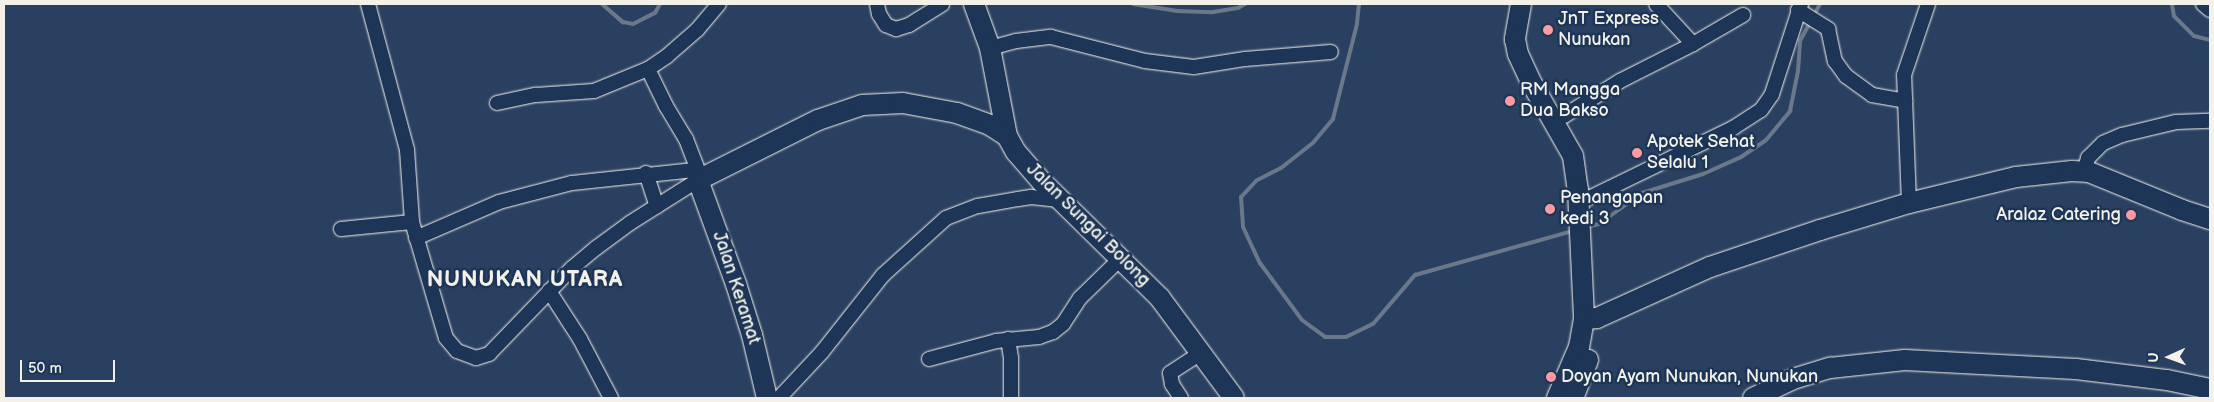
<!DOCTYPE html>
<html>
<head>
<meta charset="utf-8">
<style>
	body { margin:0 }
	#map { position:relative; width:2214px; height:402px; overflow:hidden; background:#2a4060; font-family:"Balsamiq Sans",sans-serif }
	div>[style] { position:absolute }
	.stream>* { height:4px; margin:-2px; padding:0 2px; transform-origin:2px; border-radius:2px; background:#6a788a }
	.roads { filter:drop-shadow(0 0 1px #f4f1e8) drop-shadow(0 0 1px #f4f1e8) }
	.street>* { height:14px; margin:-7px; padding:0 7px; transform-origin:7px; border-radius:7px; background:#1d3557 }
	.secondary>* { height:20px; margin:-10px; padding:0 10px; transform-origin:10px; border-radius:10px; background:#1d3557 }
	.dots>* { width:14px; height:14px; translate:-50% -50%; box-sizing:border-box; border:2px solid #1d3557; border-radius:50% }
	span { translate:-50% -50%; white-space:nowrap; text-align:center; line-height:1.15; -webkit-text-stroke:5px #1d3557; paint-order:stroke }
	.poi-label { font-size:18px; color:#f4f1e8 }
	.left { translate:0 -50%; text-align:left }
	.right { translate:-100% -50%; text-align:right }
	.street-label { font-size:18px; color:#f4f1e8 }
	.district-label { font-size:22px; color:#f4f1e8; font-weight:700; letter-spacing:1px }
	.frame { position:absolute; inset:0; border:5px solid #f4f1e8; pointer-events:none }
	.north { position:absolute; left:2144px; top:332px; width:50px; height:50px; -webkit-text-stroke:4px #1d3557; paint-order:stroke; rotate:268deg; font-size:14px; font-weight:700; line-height:20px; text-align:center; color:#f4f1e8 }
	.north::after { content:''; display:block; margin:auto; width:18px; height:22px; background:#f4f1e8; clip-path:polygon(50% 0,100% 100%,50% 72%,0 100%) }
	.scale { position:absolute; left:20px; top:360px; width:95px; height:22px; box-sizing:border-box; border:2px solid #f4f1e8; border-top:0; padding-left:6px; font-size:15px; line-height:18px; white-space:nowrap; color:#f4f1e8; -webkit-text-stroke:4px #1d3557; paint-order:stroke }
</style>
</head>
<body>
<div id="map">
	<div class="stream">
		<i style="left:602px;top:4px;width:28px;rotate:41deg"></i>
		<i style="left:623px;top:22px;width:10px;rotate:11deg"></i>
		<i style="left:633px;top:24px;width:25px;rotate:-27deg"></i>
		<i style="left:655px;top:13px;width:10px;rotate:-61deg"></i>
		<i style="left:1133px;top:4px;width:45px;rotate:9deg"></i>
		<i style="left:1177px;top:11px;width:36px;rotate:2deg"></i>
		<i style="left:1213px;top:12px;width:25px;rotate:-9deg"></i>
		<i style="left:1238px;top:8px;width:8px;rotate:-30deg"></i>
		<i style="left:1359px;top:4px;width:20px;rotate:96deg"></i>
		<i style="left:1357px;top:24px;width:98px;rotate:104.2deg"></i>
		<i style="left:1333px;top:119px;width:30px;rotate:130deg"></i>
		<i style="left:1314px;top:142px;width:42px;rotate:141.8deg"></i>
		<i style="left:1281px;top:168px;width:28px;rotate:153deg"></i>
		<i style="left:1256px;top:181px;width:22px;rotate:133deg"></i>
		<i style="left:1241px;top:197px;width:30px;rotate:86deg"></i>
		<i style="left:1243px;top:227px;width:40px;rotate:65deg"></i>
		<i style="left:1260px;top:263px;width:71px;rotate:53.6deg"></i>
		<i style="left:1302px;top:320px;width:29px;rotate:36deg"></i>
		<i style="left:1325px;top:337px;width:21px"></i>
		<i style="left:1346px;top:337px;width:30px;rotate:-26deg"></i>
		<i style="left:1373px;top:324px;width:65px;rotate:-49.4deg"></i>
		<i style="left:1415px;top:275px;width:164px;rotate:-15.6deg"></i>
		<i style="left:2172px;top:4px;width:12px;rotate:81deg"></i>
		<i style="left:2174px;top:16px;width:28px;rotate:45deg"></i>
		<i style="left:2194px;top:36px;width:16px;rotate:14deg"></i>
		<i style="left:1587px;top:227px;width:12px;rotate:-14deg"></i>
		<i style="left:1599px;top:224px;width:53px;rotate:-35.8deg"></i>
		<i style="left:1642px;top:193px;width:64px;rotate:-17.3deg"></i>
		<i style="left:1703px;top:174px;width:42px;rotate:-24.1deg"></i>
		<i style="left:1741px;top:157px;width:30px;rotate:-34deg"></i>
		<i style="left:1766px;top:140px;width:38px;rotate:-50deg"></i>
		<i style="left:1790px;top:111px;width:41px;rotate:-78.7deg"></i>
		<i style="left:1798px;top:71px;width:30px;rotate:-86deg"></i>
		<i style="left:1800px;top:41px;width:42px;rotate:-61.6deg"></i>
	</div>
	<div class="roads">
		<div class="street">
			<i style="left:368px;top:4px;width:151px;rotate:75deg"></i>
			<i style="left:407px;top:150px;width:72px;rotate:86deg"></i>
			<i style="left:412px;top:222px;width:121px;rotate:73.7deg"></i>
			<i style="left:446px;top:338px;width:17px;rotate:50deg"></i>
			<i style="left:457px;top:351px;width:20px;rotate:20deg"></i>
			<i style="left:476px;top:358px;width:14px;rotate:-17deg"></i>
			<i style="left:489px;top:354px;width:120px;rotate:-46deg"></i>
			<i style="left:572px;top:268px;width:31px;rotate:-40deg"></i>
			<i style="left:596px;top:248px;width:42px;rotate:-36.3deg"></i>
			<i style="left:630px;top:223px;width:80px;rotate:-32.3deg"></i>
			<i style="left:877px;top:4px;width:10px;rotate:79deg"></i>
			<i style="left:879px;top:14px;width:13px;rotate:58deg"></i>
			<i style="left:886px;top:25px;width:11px;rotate:22deg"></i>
			<i style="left:896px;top:29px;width:14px;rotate:-17deg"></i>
			<i style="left:909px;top:25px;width:39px;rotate:-32deg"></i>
			<i style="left:2203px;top:4px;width:9px;rotate:41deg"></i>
			<i style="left:1798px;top:10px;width:36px;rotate:32deg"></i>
			<i style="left:1828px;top:29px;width:33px;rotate:78deg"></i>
			<i style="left:1835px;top:61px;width:19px;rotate:54deg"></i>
			<i style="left:1846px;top:76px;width:32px;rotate:36deg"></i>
			<i style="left:1872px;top:95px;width:34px;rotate:10deg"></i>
			<i style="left:1693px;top:44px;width:58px;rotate:-30.1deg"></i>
			<i style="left:990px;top:48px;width:27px;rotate:-15deg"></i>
			<i style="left:1016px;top:41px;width:35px;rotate:-7deg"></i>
			<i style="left:1051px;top:37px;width:97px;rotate:14.3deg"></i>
			<i style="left:1145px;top:61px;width:49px;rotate:7deg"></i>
			<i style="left:1194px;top:67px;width:52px;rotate:-8.9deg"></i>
			<i style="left:1245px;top:59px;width:86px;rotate:-4.7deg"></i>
			<i style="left:648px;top:69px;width:41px;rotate:64.1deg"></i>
			<i style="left:666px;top:106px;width:39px;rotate:59deg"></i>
			<i style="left:686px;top:139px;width:34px;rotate:69deg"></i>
			<i style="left:497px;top:103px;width:40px;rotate:-12deg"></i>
			<i style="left:536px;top:95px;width:58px;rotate:-3.9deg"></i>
			<i style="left:594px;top:91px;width:58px;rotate:-22.2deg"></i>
			<i style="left:648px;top:69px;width:23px;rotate:-34deg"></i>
			<i style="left:667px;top:56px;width:40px;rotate:-41deg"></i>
			<i style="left:697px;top:30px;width:34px;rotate:-50deg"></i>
			<i style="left:1564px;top:116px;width:66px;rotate:-32deg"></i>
			<i style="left:1620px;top:81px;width:82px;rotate:-26.9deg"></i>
			<i style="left:1693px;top:44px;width:54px;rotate:-132.8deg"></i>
			<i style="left:2084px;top:172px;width:15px;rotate:-74deg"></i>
			<i style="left:2088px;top:158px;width:21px;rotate:-45deg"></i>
			<i style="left:2103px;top:143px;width:21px;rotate:-23deg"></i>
			<i style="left:2122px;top:135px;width:56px;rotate:-13.5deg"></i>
			<i style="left:2176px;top:122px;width:34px;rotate:-2deg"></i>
			<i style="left:646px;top:173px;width:35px;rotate:72deg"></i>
			<i style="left:1589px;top:198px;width:160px;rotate:-25.9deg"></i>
			<i style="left:1733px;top:128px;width:33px;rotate:-33deg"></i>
			<i style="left:1761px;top:110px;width:19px;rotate:-55deg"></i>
			<i style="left:1772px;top:94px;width:95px;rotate:-72.1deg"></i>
			<i style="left:1909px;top:203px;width:128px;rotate:-92.2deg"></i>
			<i style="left:1904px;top:75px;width:75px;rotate:-71.3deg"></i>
			<i style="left:341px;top:229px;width:71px;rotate:-5.6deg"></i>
			<i style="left:416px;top:238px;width:90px;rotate:-23.4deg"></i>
			<i style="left:499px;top:202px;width:75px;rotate:-14.6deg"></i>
			<i style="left:572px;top:183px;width:123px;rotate:-6.1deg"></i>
			<i style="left:694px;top:170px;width:13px;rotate:23deg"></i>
			<i style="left:549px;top:291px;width:57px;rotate:57.1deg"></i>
			<i style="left:580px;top:339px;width:67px;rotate:62.3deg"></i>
			<i style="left:1008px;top:339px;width:19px;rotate:81deg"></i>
			<i style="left:1011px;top:358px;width:40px;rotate:90deg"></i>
			<i style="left:929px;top:359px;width:69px;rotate:-15deg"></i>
			<i style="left:996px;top:341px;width:43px;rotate:-5.3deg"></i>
			<i style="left:1039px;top:337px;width:15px;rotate:-20deg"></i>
			<i style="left:1053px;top:332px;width:13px;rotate:-39deg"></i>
			<i style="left:1063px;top:324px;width:31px;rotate:-57deg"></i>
			<i style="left:1080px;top:298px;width:57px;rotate:-44.3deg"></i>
			<i style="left:779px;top:398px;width:63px;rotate:-46.9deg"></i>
			<i style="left:822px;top:352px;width:98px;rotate:-51.6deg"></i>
			<i style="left:883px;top:275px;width:85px;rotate:-42.1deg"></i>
			<i style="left:946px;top:218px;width:34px;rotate:-21deg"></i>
			<i style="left:978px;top:206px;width:41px;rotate:-9.9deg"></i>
			<i style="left:1018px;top:199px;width:13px;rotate:-9deg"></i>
			<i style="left:1031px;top:197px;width:29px;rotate:6deg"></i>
			<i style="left:1181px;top:398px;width:17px;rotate:-123deg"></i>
			<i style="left:1172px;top:384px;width:11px;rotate:-100deg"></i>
			<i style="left:1170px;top:373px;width:38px;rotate:-33deg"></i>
		</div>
		<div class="secondary">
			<i style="left:974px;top:4px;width:47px;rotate:70deg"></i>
			<i style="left:990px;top:48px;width:90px;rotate:79.1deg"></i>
			<i style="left:1007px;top:136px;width:18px;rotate:61deg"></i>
			<i style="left:1016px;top:152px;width:40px;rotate:49deg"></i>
			<i style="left:1042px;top:182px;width:165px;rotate:44.5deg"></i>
			<i style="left:1160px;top:298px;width:124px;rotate:53.5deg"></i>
			<i style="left:1521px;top:4px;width:36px;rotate:100deg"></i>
			<i style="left:1515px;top:39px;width:15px;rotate:79deg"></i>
			<i style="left:1518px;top:54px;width:33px;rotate:65deg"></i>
			<i style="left:1532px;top:84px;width:83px;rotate:60.3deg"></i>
			<i style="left:1573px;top:156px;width:34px;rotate:82deg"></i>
			<i style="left:1578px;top:190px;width:129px;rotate:87.3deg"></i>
			<i style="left:1584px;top:319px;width:28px;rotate:100deg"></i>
			<i style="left:1579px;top:347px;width:56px;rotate:113.3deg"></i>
			<i style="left:1584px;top:319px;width:13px;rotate:-4deg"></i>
			<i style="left:1597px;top:318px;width:124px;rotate:-24.3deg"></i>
			<i style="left:1710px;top:267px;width:116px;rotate:-18.6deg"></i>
			<i style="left:1820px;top:230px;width:93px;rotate:-16.9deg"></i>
			<i style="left:1909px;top:203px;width:110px;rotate:-13.7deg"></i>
			<i style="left:2016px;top:177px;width:56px;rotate:-6.1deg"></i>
			<i style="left:2072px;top:171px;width:17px;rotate:3deg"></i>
			<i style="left:2089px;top:172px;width:100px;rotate:22.2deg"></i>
			<i style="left:2182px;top:210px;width:29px;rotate:18deg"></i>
			<i style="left:767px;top:398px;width:65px;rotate:-103.4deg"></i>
			<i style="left:752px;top:335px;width:53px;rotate:-107.4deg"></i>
			<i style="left:736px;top:284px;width:111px;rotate:-110.1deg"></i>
			<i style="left:698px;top:180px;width:134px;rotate:-26.6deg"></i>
			<i style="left:818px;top:120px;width:46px;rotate:-18.8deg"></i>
			<i style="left:862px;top:105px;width:41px;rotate:-2.8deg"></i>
			<i style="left:903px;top:103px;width:55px;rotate:10.5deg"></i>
			<i style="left:957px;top:113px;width:35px;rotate:20deg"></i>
			<i style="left:990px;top:125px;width:20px;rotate:33deg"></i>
			<i style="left:1573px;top:398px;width:41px;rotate:-68.5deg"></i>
			<i style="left:1753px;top:398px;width:44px;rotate:-25.4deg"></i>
			<i style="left:1793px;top:379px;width:39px;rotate:-17deg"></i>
			<i style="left:1830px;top:368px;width:75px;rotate:-6.1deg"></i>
			<i style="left:1905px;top:360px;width:171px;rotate:3deg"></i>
			<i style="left:2076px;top:369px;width:92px;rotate:6.9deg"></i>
			<i style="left:2167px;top:380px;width:44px;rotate:11.8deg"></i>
		</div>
	</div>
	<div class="dots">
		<i style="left:1548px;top:30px;background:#ff9aa2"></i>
		<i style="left:1510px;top:101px;background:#ff9aa2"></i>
		<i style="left:1637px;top:153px;background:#ff9aa2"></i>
		<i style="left:1550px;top:209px;background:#ff9aa2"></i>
		<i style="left:2131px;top:215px;background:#ff9aa2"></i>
		<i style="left:1551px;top:377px;background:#ff9aa2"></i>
	</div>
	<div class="poi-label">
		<span class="left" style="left:1558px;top:30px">JnT Express<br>Nunukan</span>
		<span class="left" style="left:1520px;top:101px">RM Mangga<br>Dua Bakso</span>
		<span class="left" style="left:1647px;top:153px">Apotek Sehat<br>Selalu 1</span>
		<span class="left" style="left:1560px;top:209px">Penangapan<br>kedi 3</span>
		<span class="right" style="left:2121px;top:215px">Aralaz Catering</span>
		<span class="left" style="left:1561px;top:377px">Doyan Ayam Nunukan, Nunukan</span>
	</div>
	<div class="street-label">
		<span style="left:1088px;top:225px;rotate:45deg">Jalan Sungai Bolong</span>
		<span style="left:736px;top:288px;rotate:72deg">Jalan Keramat</span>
	</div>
	<div class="district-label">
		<span style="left:525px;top:280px">NUNUKAN UTARA</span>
	</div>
	<div class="frame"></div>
	<div class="north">U</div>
	<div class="scale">50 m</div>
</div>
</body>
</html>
